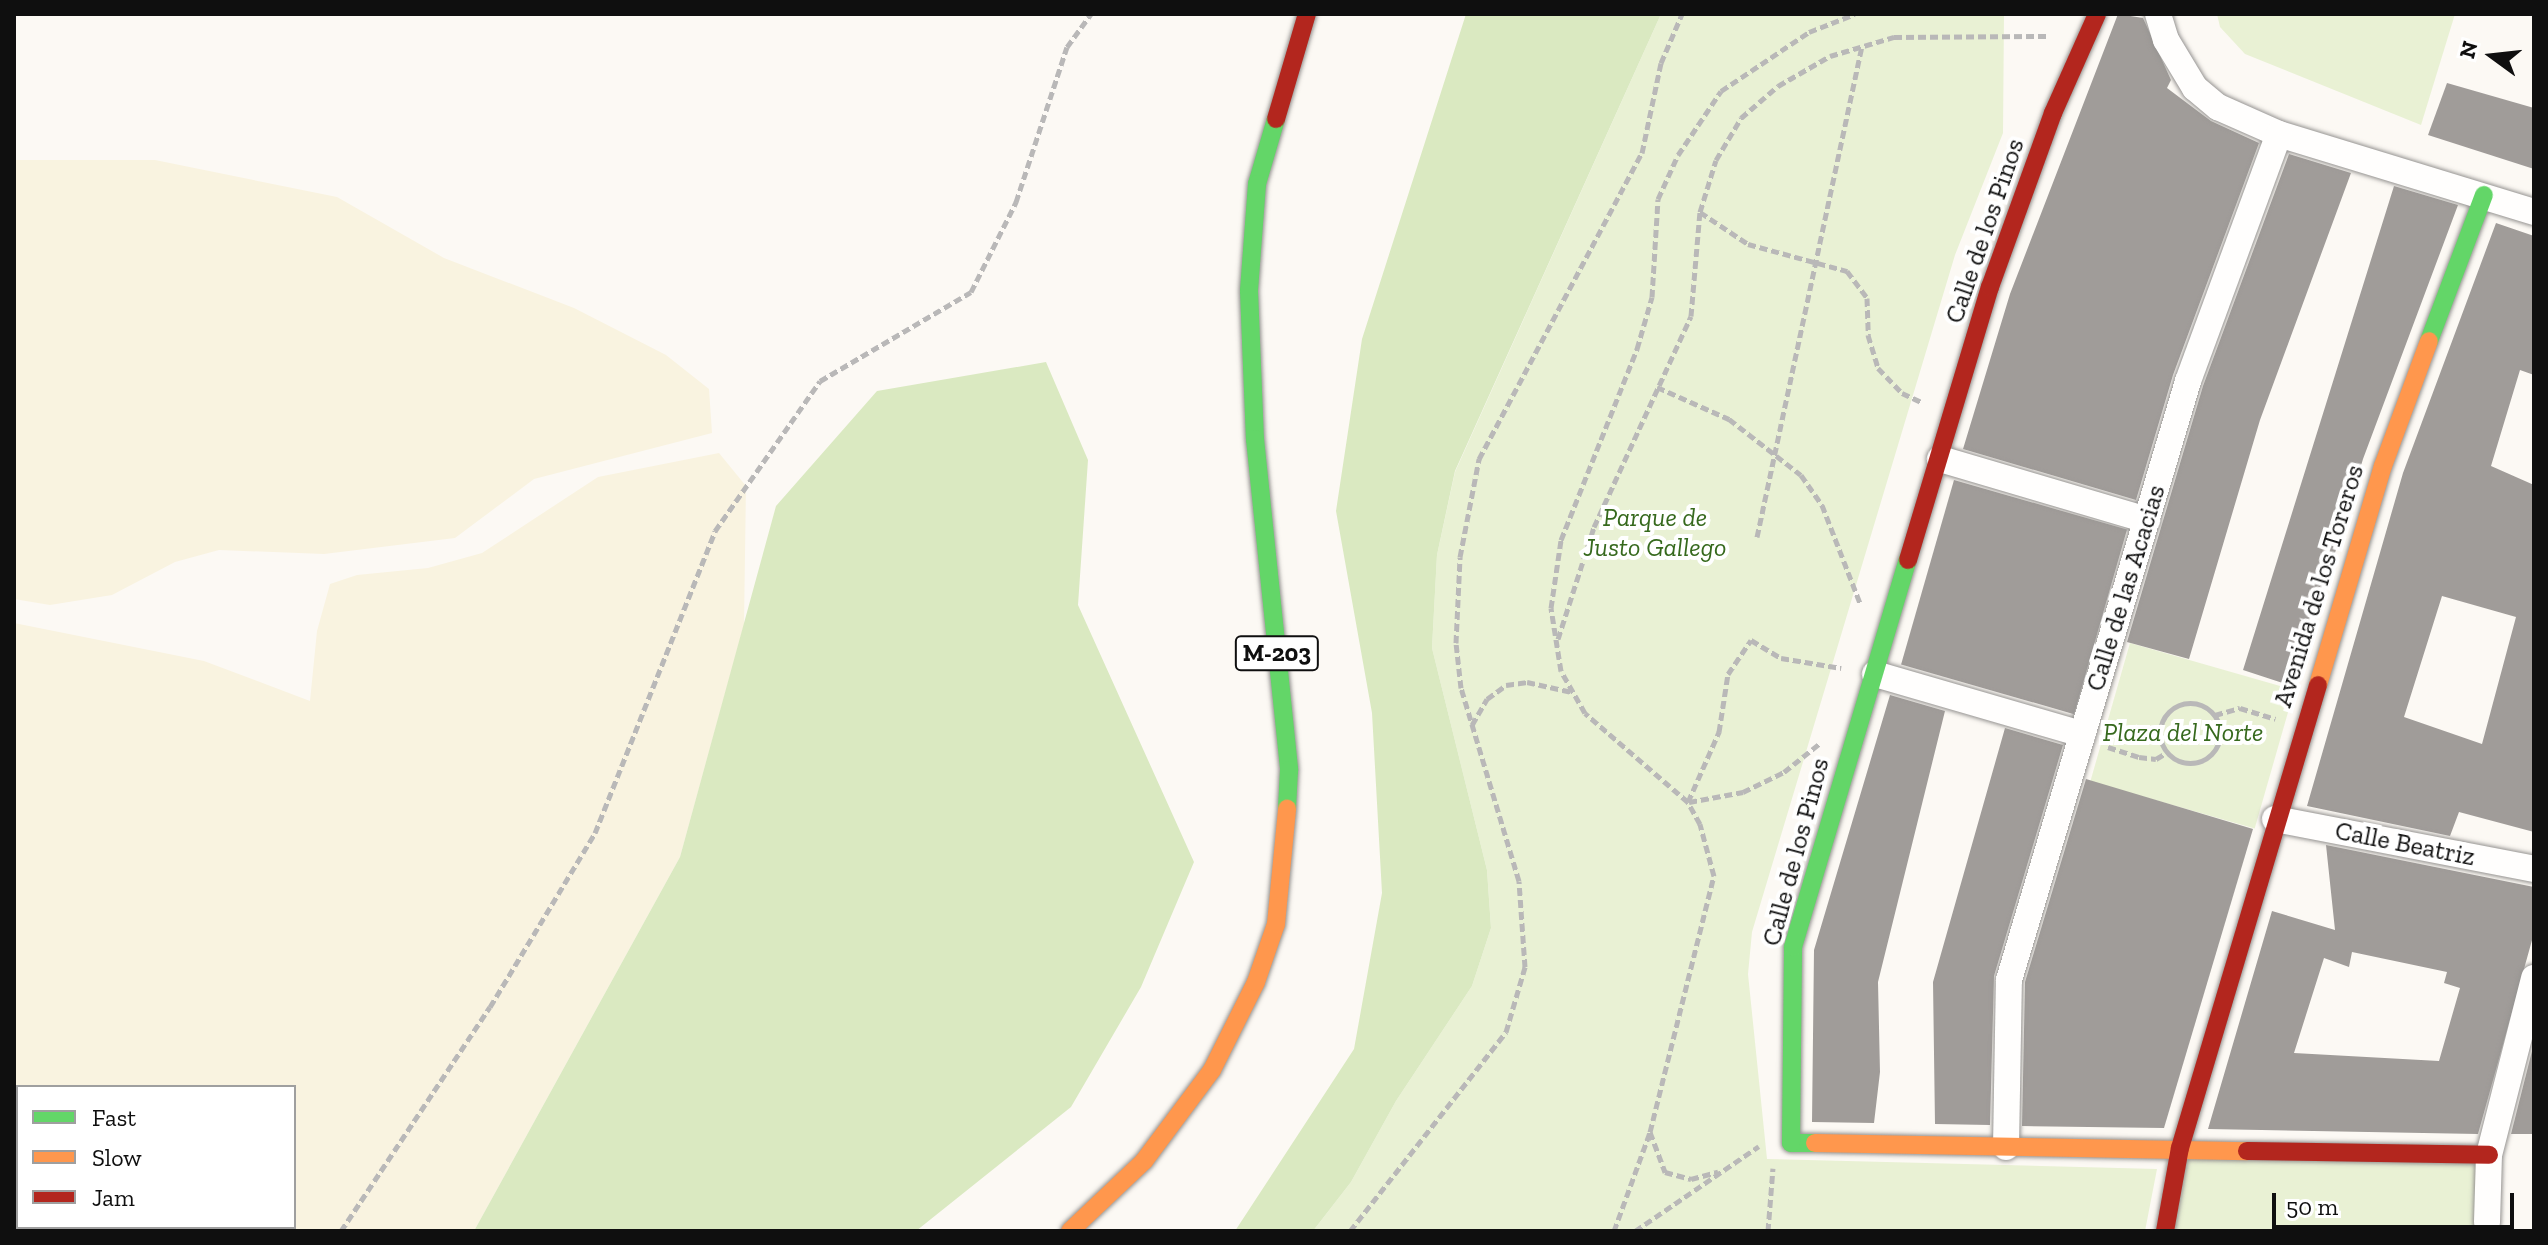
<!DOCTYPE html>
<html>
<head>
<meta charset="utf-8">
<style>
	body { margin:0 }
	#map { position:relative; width:2548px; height:1245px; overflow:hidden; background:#fcf9f4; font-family:"Zilla Slab",serif }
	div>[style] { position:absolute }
	.farmland>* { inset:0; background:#f9f3e0 }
	.green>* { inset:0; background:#e9f1d4; transform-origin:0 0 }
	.forest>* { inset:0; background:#dae9c1 }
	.building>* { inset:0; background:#a09c99; transform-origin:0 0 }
	.path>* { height:5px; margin-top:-2.5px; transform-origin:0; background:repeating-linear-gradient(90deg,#b9b8b8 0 8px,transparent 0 12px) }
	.path>.ring { margin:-2.5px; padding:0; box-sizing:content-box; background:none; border:5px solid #b9b8b8; border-radius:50% }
	.roads { filter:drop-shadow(0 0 2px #969492) drop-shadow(0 0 2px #969492) }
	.street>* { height:26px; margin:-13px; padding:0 13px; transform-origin:13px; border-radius:13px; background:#fffefd }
	.fast>* { height:18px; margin:-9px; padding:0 9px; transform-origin:9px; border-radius:9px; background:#63d668 }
	.slow>* { height:18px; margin:-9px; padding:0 9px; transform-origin:9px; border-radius:9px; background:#ff974d }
	.jam>* { height:18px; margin:-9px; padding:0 9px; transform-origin:9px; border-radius:9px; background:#b3261e }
	span { translate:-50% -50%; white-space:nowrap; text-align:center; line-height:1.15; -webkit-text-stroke:8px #fff; paint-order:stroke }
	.shield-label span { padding:2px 6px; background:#fff; border:2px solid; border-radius:6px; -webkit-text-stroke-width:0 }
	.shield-label { font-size:24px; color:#0f0f0f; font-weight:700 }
	.street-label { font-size:26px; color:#0f0f0f }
	.park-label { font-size:26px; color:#36691d; font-style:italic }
	.frame { position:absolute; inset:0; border:16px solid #0f0f0f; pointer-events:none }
	.legend { position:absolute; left:16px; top:1085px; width:280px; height:144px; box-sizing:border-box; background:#fff; border:2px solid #9f9f9f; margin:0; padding:10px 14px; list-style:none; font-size:24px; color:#0f0f0f }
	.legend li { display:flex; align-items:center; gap:16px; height:40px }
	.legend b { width:40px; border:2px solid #9f9f9f }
	.north { position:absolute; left:2452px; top:16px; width:80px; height:80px; -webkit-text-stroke:6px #fff; paint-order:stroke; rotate:285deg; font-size:22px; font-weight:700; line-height:32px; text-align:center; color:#0f0f0f }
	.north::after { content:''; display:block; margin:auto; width:28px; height:36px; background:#0f0f0f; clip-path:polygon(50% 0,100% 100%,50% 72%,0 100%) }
	.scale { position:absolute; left:2272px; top:1193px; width:242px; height:36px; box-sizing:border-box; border:4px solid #0f0f0f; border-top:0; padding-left:10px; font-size:24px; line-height:28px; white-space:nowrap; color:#0f0f0f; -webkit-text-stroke:6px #fff; paint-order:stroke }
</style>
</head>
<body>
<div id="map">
	<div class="farmland">
		<i style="clip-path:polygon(14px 160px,155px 160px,337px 197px,444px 258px,574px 308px,666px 355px,709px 389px,712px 433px,534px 479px,455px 538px,324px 554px,219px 550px,175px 562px,112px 595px,50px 605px,14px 599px)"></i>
		<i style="clip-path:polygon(719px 453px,746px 486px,744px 625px,680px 857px,474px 1231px,263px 1231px,294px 1227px,294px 1087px,18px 1087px,18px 1227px,260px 1227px,14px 1231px,14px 623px,204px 661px,310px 701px,317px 631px,330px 584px,357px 575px,428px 568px,482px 553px,598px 477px)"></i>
	</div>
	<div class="green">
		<i style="clip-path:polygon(1661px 14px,2004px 14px,2003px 133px,1955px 255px,1752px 932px,1748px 974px,1767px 1159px,2157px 1169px,2145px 1231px,1313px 1231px,1351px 1182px,1396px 1101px,1472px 986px,1491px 928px,1487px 870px,1432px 648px,1437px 555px,1455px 472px)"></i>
		<i style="clip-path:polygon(2217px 14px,2455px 14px,2421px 125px,2245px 54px,2220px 27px)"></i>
		<i style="left:2130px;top:643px;width:171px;height:144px;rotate:16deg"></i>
		<i style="clip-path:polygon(2180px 1148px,2489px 1155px,2480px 1231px,2166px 1231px)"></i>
	</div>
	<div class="forest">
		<i style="clip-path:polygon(1466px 14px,1661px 14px,1455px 471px,1437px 555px,1432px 648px,1487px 870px,1491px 928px,1472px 986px,1396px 1101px,1351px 1182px,1313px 1231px,1235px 1231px,1354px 1049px,1382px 893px,1372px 713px,1336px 511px,1362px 339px)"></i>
		<i style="clip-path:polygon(1046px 362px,1088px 460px,1078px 605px,1194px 862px,1141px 987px,1071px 1107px,916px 1231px,474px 1231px,680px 857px,776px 506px,877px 391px)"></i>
	</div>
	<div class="building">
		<i style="clip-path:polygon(2118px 14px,2143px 18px,2171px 80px,2167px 88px,2211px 121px,2259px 143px,2173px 375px,2136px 500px,1963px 449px,2010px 294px)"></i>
		<i style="clip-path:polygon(2447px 83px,2534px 108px,2534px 169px,2428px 135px)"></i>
		<i style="clip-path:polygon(2289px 154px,2351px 173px,2260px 420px,2189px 659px,2127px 642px,2203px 386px)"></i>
		<i style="clip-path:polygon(2394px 186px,2458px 205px,2363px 459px,2295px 687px,2243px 670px)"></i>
		<i style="clip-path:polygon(evenodd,2496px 223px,2534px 236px,2534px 375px,2520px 370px,2491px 466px,2534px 485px,2534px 832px,2459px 812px,2450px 836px,2307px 806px,2403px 473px,2496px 223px,2442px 596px,2516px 617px,2482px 744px,2404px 717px,2442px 596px)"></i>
		<i style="left:1954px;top:480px;width:180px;height:192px;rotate:16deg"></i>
		<i style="clip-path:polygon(1890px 695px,1945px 711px,1878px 982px,1880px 1072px,1874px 1123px,1812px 1122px,1814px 950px)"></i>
		<i style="clip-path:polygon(2005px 728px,2063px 745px,1994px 976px,1990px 1125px,1935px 1124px,1933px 982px)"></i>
		<i style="clip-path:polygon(2086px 779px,2253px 829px,2164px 1128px,2022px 1126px,2025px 982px)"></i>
		<i style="clip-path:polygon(evenodd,2326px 845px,2534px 887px,2534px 933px,2478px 1134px,2208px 1129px,2272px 911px,2335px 930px,2326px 845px,2352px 952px,2447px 972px,2444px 983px,2460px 988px,2439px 1061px,2294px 1053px,2324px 958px,2349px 967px,2352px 952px)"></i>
		<i style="clip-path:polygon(2534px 1043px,2534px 1134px,2511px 1134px)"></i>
	</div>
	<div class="path">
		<i style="left:1700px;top:212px;width:58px;rotate:33.7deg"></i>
		<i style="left:1748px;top:244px;width:103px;rotate:15.3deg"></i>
		<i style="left:1847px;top:271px;width:34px;rotate:53deg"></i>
		<i style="left:1867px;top:298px;width:37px;rotate:88deg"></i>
		<i style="left:1868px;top:335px;width:34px;rotate:73deg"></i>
		<i style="left:1878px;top:368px;width:35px;rotate:46deg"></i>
		<i style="left:1902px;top:393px;width:21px;rotate:25deg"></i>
		<i style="left:1657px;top:387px;width:79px;rotate:24deg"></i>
		<i style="left:1729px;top:419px;width:91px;rotate:37.9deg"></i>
		<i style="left:1801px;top:475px;width:37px;rotate:55deg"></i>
		<i style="left:1822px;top:505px;width:105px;rotate:68.8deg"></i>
		<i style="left:1757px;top:537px;width:502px;rotate:-77.93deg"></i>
		<i style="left:1558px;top:639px;width:118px;rotate:-72.2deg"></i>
		<i style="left:1594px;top:527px;width:232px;rotate:-65.3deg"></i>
		<i style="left:1691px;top:316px;width:104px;rotate:-85.1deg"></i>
		<i style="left:1700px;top:212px;width:54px;rotate:-72.9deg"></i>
		<i style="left:1716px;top:160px;width:49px;rotate:-59.2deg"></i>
		<i style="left:1741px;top:118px;width:49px;rotate:-40.9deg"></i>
		<i style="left:1778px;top:86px;width:60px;rotate:-30deg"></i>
		<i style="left:1830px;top:56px;width:67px;rotate:-16.5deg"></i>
		<i style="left:1894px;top:37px;width:156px;rotate:-0.4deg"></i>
		<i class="ring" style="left:2160px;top:703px;width:55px;height:55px"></i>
		<i style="left:2215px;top:715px;width:26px;rotate:-16deg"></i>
		<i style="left:2240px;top:708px;width:37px;rotate:17deg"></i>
		<i style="left:1472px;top:725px;width:30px;rotate:-60deg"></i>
		<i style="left:1487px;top:699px;width:24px;rotate:-36deg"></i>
		<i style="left:1506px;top:685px;width:21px;rotate:-8deg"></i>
		<i style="left:1527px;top:682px;width:46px;rotate:12.5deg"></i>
		<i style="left:2108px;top:747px;width:33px;rotate:18deg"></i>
		<i style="left:2139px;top:757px;width:17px;rotate:7deg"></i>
		<i style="left:2156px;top:759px;width:12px;rotate:-31deg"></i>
		<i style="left:1688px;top:802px;width:77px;rotate:-66.1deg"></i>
		<i style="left:1719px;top:732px;width:59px;rotate:-81.2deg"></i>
		<i style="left:1728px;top:674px;width:41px;rotate:-55.9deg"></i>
		<i style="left:1751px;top:640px;width:35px;rotate:31deg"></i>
		<i style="left:1781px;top:658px;width:61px;rotate:9.5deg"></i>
		<i style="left:1689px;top:802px;width:55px;rotate:-10.5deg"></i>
		<i style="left:1743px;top:792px;width:46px;rotate:-26deg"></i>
		<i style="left:1784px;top:772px;width:45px;rotate:-38.7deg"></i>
		<i style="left:1650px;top:1132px;width:43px;rotate:69.4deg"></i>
		<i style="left:1665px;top:1172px;width:27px;rotate:15deg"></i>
		<i style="left:1691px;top:1179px;width:28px;rotate:-15deg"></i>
		<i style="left:341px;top:1231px;width:269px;rotate:-56.4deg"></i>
		<i style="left:490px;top:1007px;width:203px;rotate:-58.9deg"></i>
		<i style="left:595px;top:833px;width:325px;rotate:-68.3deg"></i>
		<i style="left:715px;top:531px;width:183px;rotate:-55deg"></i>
		<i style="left:820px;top:381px;width:175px;rotate:-30.5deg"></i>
		<i style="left:971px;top:292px;width:101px;rotate:-63.4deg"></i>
		<i style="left:1016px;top:202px;width:163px;rotate:-71.8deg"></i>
		<i style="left:1067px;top:47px;width:41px;rotate:-54deg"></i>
		<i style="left:1350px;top:1231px;width:253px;rotate:-51.9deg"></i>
		<i style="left:1506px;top:1032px;width:68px;rotate:-73.7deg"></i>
		<i style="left:1525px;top:967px;width:86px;rotate:-94deg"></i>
		<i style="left:1519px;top:881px;width:202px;rotate:-106.7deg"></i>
		<i style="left:1461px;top:688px;width:45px;rotate:-96.3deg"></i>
		<i style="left:1456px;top:643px;width:86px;rotate:-87.3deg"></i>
		<i style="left:1460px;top:557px;width:100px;rotate:-79deg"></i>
		<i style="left:1479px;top:459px;width:347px;rotate:-62deg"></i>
		<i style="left:1642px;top:153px;width:92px;rotate:-78.1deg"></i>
		<i style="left:1661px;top:63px;width:53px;rotate:-66.8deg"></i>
		<i style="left:1614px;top:1231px;width:105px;rotate:-70deg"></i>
		<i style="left:1650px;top:1132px;width:264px;rotate:-76deg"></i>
		<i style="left:1714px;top:876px;width:54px;rotate:-105.1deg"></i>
		<i style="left:1700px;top:824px;width:25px;rotate:-119deg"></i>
		<i style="left:1688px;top:802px;width:136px;rotate:-139.2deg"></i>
		<i style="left:1585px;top:713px;width:48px;rotate:-119.7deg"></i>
		<i style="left:1561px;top:671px;width:64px;rotate:-99deg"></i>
		<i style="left:1551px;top:608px;width:69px;rotate:-81.6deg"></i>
		<i style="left:1561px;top:540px;width:206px;rotate:-68.3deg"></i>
		<i style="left:1637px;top:349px;width:54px;rotate:-73.9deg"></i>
		<i style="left:1652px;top:297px;width:98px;rotate:-86.5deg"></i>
		<i style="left:1658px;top:199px;width:48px;rotate:-65.6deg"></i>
		<i style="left:1678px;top:155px;width:77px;rotate:-56.1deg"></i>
		<i style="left:1721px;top:91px;width:106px;rotate:-33.8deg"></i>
		<i style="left:1809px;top:32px;width:49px;rotate:-21.4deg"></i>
		<i style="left:1635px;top:1231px;width:150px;rotate:-34.4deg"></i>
		<i style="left:1768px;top:1231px;width:63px;rotate:-85.5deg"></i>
	</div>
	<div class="roads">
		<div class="street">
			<i style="left:2158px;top:14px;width:27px;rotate:73deg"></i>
			<i style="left:2166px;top:40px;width:56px;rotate:58.9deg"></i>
			<i style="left:2195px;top:88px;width:30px;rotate:40deg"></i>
			<i style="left:2218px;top:107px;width:67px;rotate:23.9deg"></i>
			<i style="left:2279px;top:134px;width:267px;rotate:17deg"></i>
			<i style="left:1940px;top:459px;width:216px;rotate:16.4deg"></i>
			<i style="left:1875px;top:674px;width:216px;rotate:16.2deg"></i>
			<i style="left:2275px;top:819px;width:264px;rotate:10.9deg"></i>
			<i style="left:2006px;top:1147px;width:167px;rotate:-89deg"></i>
			<i style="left:2009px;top:980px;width:625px;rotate:-73.36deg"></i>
			<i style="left:2188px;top:381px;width:263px;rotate:-69.8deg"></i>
			<i style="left:2487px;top:1222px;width:67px;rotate:-88.3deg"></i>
			<i style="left:2489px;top:1155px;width:183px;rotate:-75.7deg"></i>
		</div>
		<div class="fast">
			<i style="left:1276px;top:119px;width:68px;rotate:106.3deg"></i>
			<i style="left:1257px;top:184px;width:107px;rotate:94.3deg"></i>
			<i style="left:1249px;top:291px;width:148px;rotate:87.7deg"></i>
			<i style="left:1255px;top:439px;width:333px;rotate:84.1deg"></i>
			<i style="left:1289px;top:770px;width:39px;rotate:93deg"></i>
			<i style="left:2429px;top:341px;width:156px;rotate:-69.4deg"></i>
			<i style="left:1815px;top:1143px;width:24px;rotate:180deg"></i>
			<i style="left:1791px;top:1143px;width:196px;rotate:-89.4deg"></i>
			<i style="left:1793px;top:947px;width:404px;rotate:-73.5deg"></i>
		</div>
		<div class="slow">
			<i style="left:2318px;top:685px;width:228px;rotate:-73.5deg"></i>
			<i style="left:2383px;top:466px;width:133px;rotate:-69.8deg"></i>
			<i style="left:1815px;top:1143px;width:432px;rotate:1.1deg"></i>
			<i style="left:1070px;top:1231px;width:102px;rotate:-43.4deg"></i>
			<i style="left:1144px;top:1161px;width:114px;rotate:-53.2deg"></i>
			<i style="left:1212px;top:1070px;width:98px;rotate:-63.4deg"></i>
			<i style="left:1256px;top:982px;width:61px;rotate:-71deg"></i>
			<i style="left:1276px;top:924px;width:116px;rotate:-84.5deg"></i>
		</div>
		<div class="jam">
			<i style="left:1276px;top:119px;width:109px;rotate:-73.6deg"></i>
			<i style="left:1908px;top:560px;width:285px;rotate:-73.3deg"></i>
			<i style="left:1990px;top:287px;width:185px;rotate:-70.1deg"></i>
			<i style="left:2053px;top:113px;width:108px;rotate:-66deg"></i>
			<i style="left:2247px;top:1151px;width:242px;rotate:0.9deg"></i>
			<i style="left:2165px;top:1231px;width:84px;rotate:-79.8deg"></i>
			<i style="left:2180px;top:1148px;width:483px;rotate:-73.4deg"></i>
		</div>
	</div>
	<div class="shield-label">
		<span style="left:1277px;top:653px">M-203</span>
	</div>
	<div class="street-label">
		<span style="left:1985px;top:231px;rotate:-71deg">Calle de los Pinos</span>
		<span style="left:2319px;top:586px;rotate:-73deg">Avenida de los Toreros</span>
		<span style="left:2126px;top:588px;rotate:-73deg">Calle de las Acacias</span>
		<span style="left:2405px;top:844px;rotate:11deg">Calle Beatriz</span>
		<span style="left:1796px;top:852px;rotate:-75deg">Calle de los Pinos</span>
	</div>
	<div class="park-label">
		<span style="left:1655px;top:533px">Parque de<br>Justo Gallego</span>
		<span style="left:2183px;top:733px">Plaza del Norte</span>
	</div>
	<div class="frame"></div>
	<ul class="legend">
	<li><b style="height:10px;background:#63d668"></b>Fast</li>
	<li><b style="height:10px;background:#ff974d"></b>Slow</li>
	<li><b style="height:10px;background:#b3261e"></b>Jam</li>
	</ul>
	<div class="north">N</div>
	<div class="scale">50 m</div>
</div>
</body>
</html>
